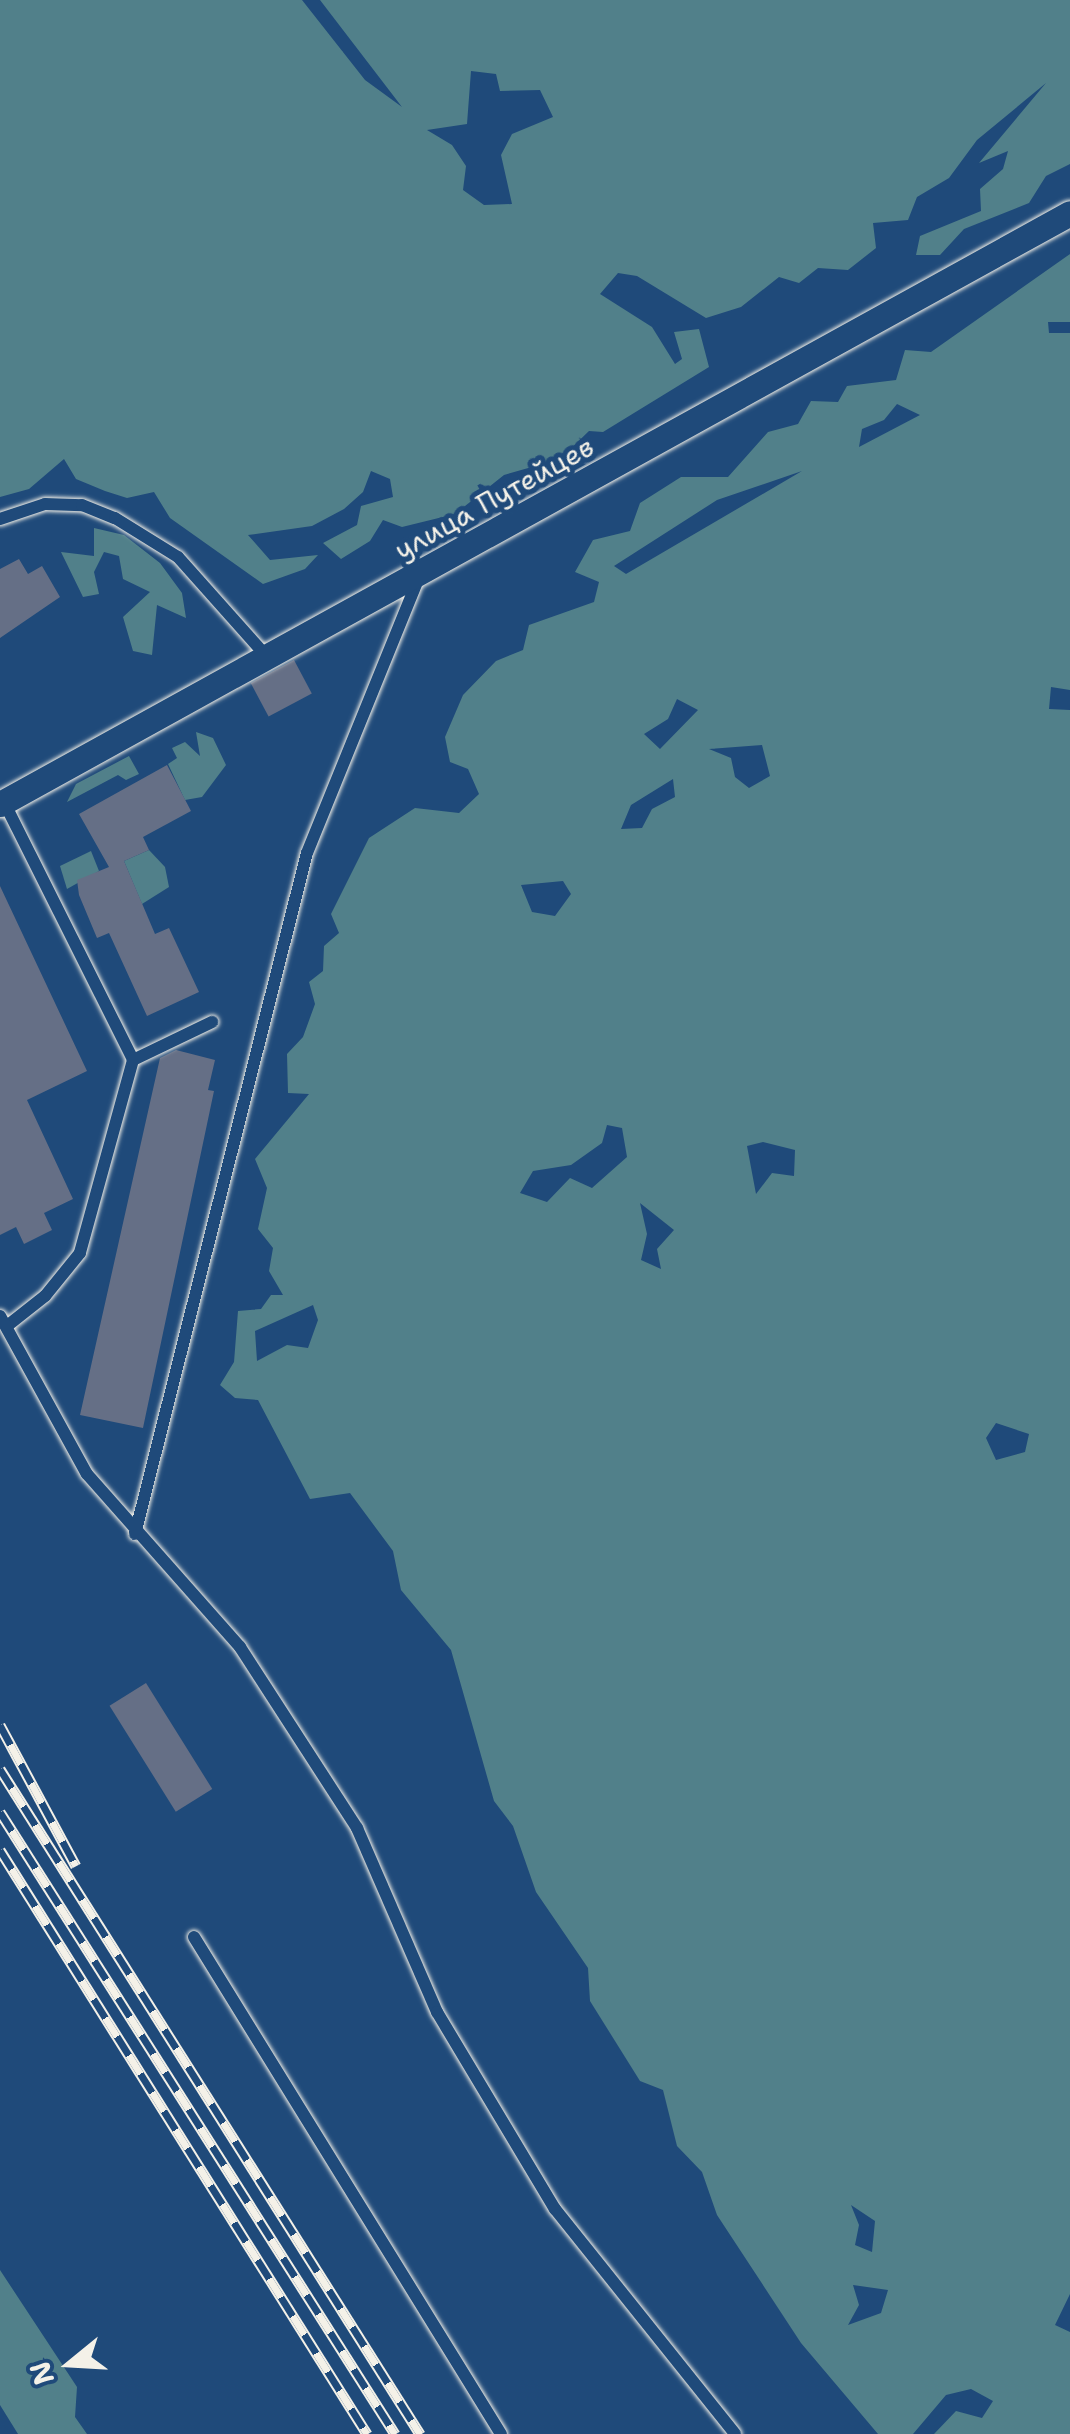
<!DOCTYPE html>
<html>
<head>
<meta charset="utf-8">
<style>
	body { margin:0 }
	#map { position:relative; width:1070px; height:2434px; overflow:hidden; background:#1f4a7a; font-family:"Shantell Sans",sans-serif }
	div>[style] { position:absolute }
	.green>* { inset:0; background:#51808a }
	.building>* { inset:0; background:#656f86; transform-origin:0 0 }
	.roads { filter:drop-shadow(0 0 2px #f4f1e8) drop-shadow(0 0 2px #f4f1e8) }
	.lane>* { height:12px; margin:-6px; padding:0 6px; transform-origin:6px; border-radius:6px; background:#1f4a7a }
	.street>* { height:25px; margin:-12.5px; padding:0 12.5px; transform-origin:12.5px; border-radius:12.5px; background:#1f4a7a }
	.rail>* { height:11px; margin-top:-5.5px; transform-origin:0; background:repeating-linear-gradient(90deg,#1f4a7a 0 22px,#f4f1e8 0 44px); box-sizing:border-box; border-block:2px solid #f4f1e8 }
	span { translate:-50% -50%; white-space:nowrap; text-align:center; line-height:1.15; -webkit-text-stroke:10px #1f4a7a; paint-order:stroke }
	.street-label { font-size:28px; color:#f4f1e8 }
	.north { position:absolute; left:20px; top:2314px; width:100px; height:100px; -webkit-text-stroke:8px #1f4a7a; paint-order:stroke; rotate:252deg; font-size:28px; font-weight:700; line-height:40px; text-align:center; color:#f4f1e8 }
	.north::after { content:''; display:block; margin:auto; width:35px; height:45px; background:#f4f1e8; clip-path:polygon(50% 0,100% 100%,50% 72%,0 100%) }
</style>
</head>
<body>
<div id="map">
	<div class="green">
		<i style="clip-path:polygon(evenodd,0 0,302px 0,365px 80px,402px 107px,320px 0,1070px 0,1070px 164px,1046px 176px,1029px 203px,964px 229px,940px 255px,916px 255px,920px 236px,981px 211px,980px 189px,1003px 169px,1008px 151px,979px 163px,1046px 83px,977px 140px,949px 178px,917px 197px,908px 220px,873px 223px,876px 248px,848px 270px,818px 268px,799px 283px,779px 277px,741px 307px,706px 318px,637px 276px,618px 273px,600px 294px,652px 327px,675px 364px,682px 359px,674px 332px,699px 329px,709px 367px,603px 432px,589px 431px,560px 459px,504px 475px,455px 514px,402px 527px,383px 520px,370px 541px,341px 559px,323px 543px,357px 525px,361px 506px,393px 497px,390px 479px,371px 471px,363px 492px,344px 509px,312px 526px,248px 535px,270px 560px,318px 555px,305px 569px,263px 584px,170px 518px,154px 492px,127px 498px,105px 491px,76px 479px,64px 459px,29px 489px,0 497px,0 0,471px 71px,496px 74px,500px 91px,540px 90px,553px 117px,512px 134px,501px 155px,512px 204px,484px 205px,463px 190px,466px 166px,452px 145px,427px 130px,467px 124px,471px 71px)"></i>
		<i style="clip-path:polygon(evenodd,1070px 254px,1070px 322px,1048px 322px,1049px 333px,1070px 333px,1070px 690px,1051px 687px,1049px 709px,1070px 710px,1070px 2294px,1055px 2325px,1070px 2332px,1070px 2434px,934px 2434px,956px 2411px,982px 2418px,993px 2401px,971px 2389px,946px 2395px,913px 2434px,878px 2434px,801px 2343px,717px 2215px,702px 2172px,677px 2146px,663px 2090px,640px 2081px,590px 2001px,588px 1968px,536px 1892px,513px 1826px,494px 1801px,451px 1650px,401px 1590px,393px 1551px,350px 1493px,310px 1499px,258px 1400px,235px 1398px,220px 1385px,234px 1362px,238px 1311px,261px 1309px,271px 1295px,283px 1295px,269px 1271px,273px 1248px,258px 1229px,267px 1188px,255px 1159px,309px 1094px,288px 1093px,287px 1054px,303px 1037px,315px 1004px,309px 982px,323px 971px,324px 946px,339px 933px,331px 914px,369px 838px,415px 808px,459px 813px,479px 794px,468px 769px,450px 762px,445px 737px,463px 695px,496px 661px,523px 650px,529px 625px,594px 602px,599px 582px,575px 572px,593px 540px,630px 531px,640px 503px,681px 477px,728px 477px,768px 432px,798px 424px,811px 401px,838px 402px,847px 386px,896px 380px,905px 350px,931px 352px,1070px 254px,897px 404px,920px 415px,859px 447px,862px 429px,884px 420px,897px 404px,1070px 254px,802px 471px,626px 574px,614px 566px,717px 500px,802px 471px,1070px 254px,677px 699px,698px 710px,660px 749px,644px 734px,668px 719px,677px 699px,1070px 254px,762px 745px,770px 776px,749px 788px,735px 777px,731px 758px,709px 749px,762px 745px,1070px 254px,673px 779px,675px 797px,652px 809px,642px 828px,621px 829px,631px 805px,673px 779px,1070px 254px,563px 881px,571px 894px,555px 916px,532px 912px,521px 885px,563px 881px,1070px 254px,607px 1125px,622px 1128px,627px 1157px,592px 1188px,570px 1178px,547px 1202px,520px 1193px,533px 1171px,571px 1165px,602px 1143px,607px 1125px,1070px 254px,763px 1142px,795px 1150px,794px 1176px,772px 1173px,756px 1194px,747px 1146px,763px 1142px,1070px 254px,640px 1203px,674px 1230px,657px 1249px,661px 1269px,641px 1260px,647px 1234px,640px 1203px,1070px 254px,313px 1305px,318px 1320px,308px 1348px,287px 1345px,257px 1361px,255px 1331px,313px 1305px,1070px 254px,996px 1423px,1029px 1434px,1025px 1452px,996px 1460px,986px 1438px,996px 1423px,1070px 254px,851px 2205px,875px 2221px,872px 2252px,855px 2245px,859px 2225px,851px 2205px,1070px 254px,853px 2285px,888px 2290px,881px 2313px,848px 2325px,859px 2305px,853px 2285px)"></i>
		<i style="clip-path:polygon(94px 528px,124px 535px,160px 563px,182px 593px,186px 618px,157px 605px,152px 655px,133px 651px,123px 617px,150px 592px,123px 579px,119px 556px,104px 552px,94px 572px,99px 594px,83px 597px,61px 552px,94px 556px)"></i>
		<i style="clip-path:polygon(196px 732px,213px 738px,226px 765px,202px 797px,185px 800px,168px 764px,177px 758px,172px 748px,185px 742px,200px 756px)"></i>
		<i style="clip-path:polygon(129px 756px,139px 774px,126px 780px,118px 775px,67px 802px,76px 784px)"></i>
		<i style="clip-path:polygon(149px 850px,165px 867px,169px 887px,142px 904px,124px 861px)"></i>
		<i style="clip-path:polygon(91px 851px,99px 871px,67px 889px,60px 866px)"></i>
		<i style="clip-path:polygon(0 2270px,77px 2387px,75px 2417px,87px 2434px,18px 2434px,0 2405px)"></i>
	</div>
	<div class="building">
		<i style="clip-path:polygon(19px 559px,28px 574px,42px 566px,60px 597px,0 638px,0 569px)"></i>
		<i style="left:294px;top:660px;width:38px;height:49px;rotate:62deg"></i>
		<i style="clip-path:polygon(167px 765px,191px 811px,143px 837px,149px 850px,124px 861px,155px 934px,169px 928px,199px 992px,147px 1016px,109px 933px,97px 938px,79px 895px,77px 880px,109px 867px,79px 814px)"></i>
		<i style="clip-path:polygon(0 886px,87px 1071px,27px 1100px,73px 1199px,44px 1213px,52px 1230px,24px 1244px,16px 1227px,0 1235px)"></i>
		<i style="clip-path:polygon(176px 1050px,215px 1060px,208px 1090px,214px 1091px,143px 1428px,80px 1415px,160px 1058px)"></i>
		<i style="left:146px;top:1683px;width:125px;height:43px;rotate:58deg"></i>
	</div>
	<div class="roads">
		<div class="lane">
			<i style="left:0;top:519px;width:47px;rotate:-18.4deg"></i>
			<i style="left:45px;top:504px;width:37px;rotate:2deg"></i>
			<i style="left:82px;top:505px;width:35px;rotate:22deg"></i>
			<i style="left:115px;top:518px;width:74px;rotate:31.8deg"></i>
			<i style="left:178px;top:557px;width:134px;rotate:48.3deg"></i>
			<i style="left:4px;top:802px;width:288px;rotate:63.4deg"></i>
			<i style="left:133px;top:1060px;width:200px;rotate:105.4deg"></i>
			<i style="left:80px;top:1253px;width:55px;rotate:129.1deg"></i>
			<i style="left:45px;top:1296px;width:48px;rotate:141.7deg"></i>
			<i style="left:133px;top:1060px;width:88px;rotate:-25.7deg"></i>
			<i style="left:0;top:1316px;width:180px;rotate:61.2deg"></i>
			<i style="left:87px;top:1474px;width:231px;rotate:48.5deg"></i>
			<i style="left:240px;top:1647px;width:216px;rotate:57.1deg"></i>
			<i style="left:357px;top:1828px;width:201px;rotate:66.5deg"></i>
			<i style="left:437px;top:2012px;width:230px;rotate:59.1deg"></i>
			<i style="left:555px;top:2209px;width:288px;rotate:51.3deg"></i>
			<i style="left:135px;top:1534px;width:702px;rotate:-75.83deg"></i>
			<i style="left:307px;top:853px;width:300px;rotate:-67.9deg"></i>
			<i style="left:194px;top:1937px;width:584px;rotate:58.3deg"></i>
		</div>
		<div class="street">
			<i style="left:0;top:804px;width:1222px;rotate:-28.91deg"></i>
		</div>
	</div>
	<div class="rail">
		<i style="left:0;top:1725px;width:160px;rotate:61.7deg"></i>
		<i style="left:0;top:1769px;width:787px;rotate:57.72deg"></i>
		<i style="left:0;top:1812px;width:737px;rotate:57.58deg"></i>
		<i style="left:0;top:1850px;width:690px;rotate:57.85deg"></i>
	</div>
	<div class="street-label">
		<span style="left:494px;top:498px;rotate:-29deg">улица Путейцев</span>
	</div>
	<div class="north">N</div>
</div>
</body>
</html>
